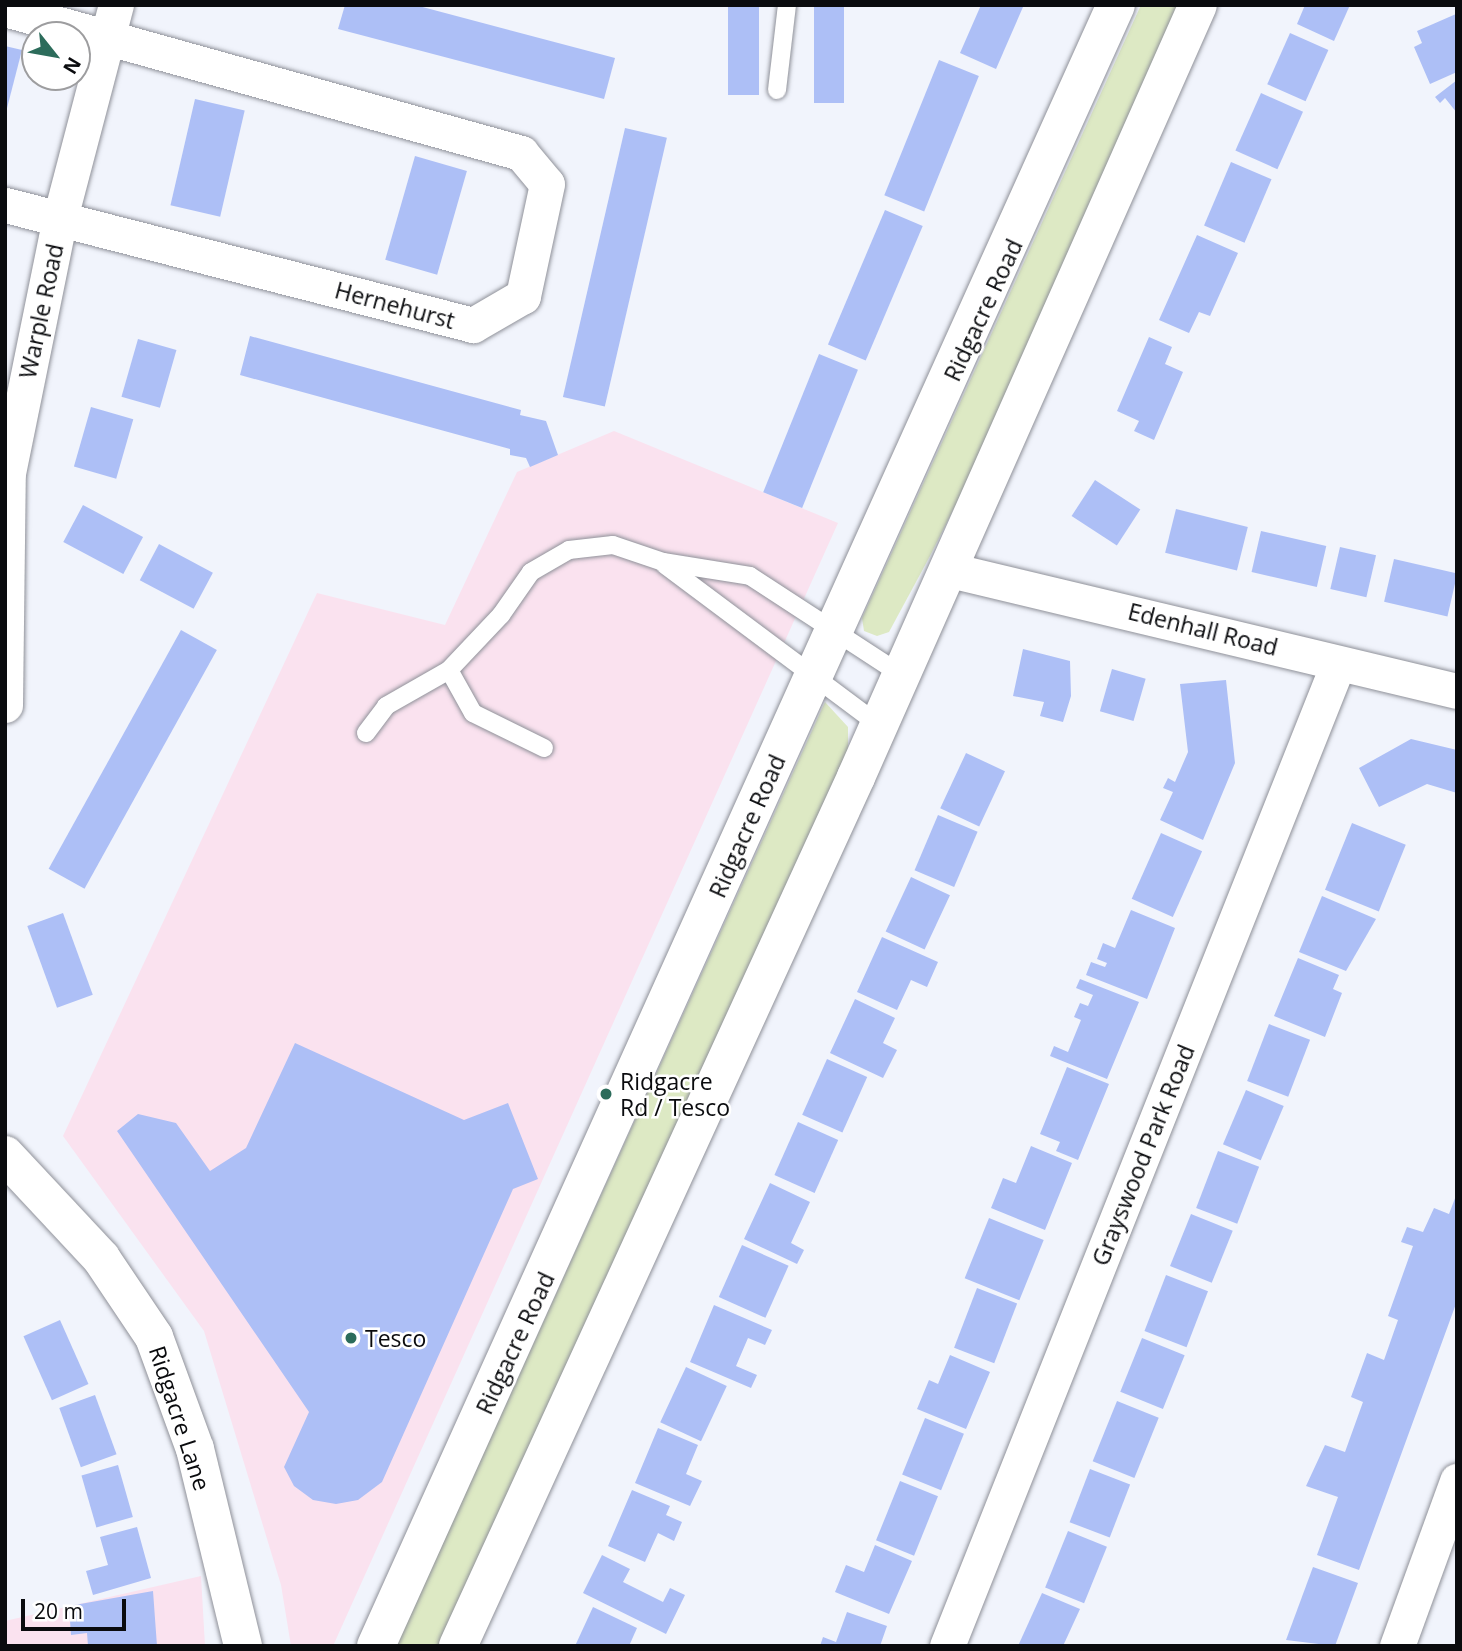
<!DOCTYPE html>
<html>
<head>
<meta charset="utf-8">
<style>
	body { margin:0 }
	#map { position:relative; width:1462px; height:1651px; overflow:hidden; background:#f1f4fc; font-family:"Open Sans",sans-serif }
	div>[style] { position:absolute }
	.commercial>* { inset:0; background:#fae2ef }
	.green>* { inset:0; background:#dde9c4 }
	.building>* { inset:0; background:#adbff6; transform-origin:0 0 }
	.roads { filter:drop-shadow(0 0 2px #8f9199) drop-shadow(0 0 2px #8f9199) }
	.lane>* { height:18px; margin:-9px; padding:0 9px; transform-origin:9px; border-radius:9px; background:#fff }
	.street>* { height:35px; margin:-17.5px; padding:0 17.5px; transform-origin:17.5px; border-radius:17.5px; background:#fff }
	.secondary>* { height:38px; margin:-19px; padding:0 19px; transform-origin:19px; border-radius:19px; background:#fff }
	.dots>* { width:19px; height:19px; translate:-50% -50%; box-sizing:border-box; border:4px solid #fff; border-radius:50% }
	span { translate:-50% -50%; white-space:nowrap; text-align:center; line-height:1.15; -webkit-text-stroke:5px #fff; paint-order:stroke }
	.street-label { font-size:23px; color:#0a0b0e }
	.poi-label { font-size:23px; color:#0a0b0e }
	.left { translate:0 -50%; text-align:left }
	.frame { position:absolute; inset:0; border:7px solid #0a0b0e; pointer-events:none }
	.north { position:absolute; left:21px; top:21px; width:70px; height:70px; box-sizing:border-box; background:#fff; border:2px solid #9d9d9f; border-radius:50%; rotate:121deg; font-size:19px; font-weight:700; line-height:28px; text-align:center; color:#0a0b0e }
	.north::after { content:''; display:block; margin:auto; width:24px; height:32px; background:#2c6c5b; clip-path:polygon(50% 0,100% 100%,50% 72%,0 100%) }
	.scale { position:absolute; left:21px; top:1599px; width:105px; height:32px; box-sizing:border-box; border:4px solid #0a0b0e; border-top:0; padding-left:9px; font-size:21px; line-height:24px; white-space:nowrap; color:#0a0b0e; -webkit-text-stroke:5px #fff; paint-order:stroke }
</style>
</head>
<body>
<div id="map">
	<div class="commercial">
		<i style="clip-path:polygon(614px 431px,838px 523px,333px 1646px,291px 1646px,281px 1585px,204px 1331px,63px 1136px,317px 593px,445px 625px,517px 472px)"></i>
		<i style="clip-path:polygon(201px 1576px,205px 1646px,5px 1646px,5px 1621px)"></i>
	</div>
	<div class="green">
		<i style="clip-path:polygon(1141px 5px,1188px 5px,1012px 393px,930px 556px,889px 632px,877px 636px,864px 631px,862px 618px)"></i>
		<i style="clip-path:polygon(825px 702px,848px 727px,848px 759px,440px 1646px,396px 1646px)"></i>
	</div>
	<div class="building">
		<i style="clip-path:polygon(345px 5px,415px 5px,615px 58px,604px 99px,338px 29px)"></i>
		<i style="left:728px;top:5px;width:31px;height:90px"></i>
		<i style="left:814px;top:5px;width:30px;height:98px"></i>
		<i style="clip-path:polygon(981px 5px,1023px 7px,996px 69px,960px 53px)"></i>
		<i style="clip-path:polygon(1305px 5px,1350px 5px,1334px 41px,1297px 24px)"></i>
		<i style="clip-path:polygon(1456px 14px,1457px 72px,1430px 84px,1414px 47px,1422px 43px,1417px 31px)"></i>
		<i style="left:1290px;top:33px;width:42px;height:56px;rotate:24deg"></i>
		<i style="clip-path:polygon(5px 46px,22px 50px,6px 112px,5px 112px)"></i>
		<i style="left:939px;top:60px;width:43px;height:146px;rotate:22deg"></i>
		<i style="clip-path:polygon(1457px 80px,1457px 113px,1445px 98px,1440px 103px,1435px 97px)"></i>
		<i style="left:1261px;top:93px;width:46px;height:63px;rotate:24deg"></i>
		<i style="left:195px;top:99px;width:51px;height:109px;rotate:13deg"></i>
		<i style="left:625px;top:128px;width:43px;height:276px;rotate:13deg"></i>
		<i style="left:415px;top:156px;width:54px;height:108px;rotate:16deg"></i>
		<i style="left:1231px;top:162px;width:44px;height:69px;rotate:23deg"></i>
		<i style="left:885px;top:210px;width:41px;height:146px;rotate:23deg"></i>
		<i style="clip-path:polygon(1197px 235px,1238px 253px,1210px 316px,1199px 312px,1189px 333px,1159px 320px)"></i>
		<i style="clip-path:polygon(250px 336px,521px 410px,520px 415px,546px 421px,558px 455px,530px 467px,526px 458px,510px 455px,510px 449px,240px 375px)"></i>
		<i style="clip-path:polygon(1149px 337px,1172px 347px,1165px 364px,1183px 372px,1154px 440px,1134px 431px,1139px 421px,1117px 411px)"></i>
		<i style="left:138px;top:339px;width:40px;height:60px;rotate:16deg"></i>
		<i style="left:819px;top:354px;width:42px;height:149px;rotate:22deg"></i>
		<i style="left:91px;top:407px;width:44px;height:62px;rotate:16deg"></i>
		<i style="left:1095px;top:480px;width:54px;height:43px;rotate:33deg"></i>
		<i style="left:83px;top:505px;width:68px;height:42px;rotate:28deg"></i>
		<i style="left:1176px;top:509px;width:74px;height:45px;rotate:14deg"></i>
		<i style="left:1261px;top:531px;width:67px;height:42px;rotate:13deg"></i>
		<i style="left:159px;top:544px;width:61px;height:41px;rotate:28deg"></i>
		<i style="left:1340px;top:547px;width:37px;height:43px;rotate:13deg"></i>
		<i style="left:1394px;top:559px;width:65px;height:44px;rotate:13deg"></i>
		<i style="left:181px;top:630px;width:41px;height:273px;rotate:29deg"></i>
		<i style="clip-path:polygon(1023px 649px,1070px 661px,1071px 696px,1063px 722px,1040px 716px,1044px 702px,1013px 696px)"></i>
		<i style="left:1112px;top:669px;width:35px;height:44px;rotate:16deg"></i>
		<i style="clip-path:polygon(1226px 680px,1235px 763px,1203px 840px,1160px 820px,1173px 792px,1163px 788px,1168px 778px,1175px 782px,1188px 752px,1180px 684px)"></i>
		<i style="clip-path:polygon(1411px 739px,1457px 750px,1457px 793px,1427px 784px,1379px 807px,1359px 768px)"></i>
		<i style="left:966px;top:753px;width:43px;height:61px;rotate:25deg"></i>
		<i style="left:938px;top:815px;width:43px;height:60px;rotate:23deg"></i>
		<i style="left:1352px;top:823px;width:58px;height:72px;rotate:22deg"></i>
		<i style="left:1161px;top:833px;width:45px;height:72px;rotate:24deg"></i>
		<i style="left:911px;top:877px;width:43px;height:60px;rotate:25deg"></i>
		<i style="clip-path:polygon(1322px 896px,1376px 919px,1346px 971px,1299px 952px)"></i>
		<i style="clip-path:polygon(1131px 910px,1175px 928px,1147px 999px,1086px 975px,1091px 962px,1105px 967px,1107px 963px,1097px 959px,1103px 943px,1115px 948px)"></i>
		<i style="left:63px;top:913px;width:87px;height:38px;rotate:70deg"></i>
		<i style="clip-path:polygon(882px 937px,938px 962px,927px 987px,911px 980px,897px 1010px,857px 992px)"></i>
		<i style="clip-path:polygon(1298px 958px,1339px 975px,1333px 989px,1342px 993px,1325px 1037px,1274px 1016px)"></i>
		<i style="clip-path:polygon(1080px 979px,1139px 1002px,1107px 1079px,1050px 1056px,1054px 1046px,1068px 1052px,1081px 1020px,1074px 1017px,1080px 1003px,1088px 1006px,1093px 995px,1076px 988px)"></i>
		<i style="clip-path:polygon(855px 999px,895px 1018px,883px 1043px,897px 1050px,883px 1078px,830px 1053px)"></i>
		<i style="left:1269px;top:1024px;width:44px;height:61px;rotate:21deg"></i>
		<i style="clip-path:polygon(295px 1043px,464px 1120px,508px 1103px,538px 1179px,513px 1189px,382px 1482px,358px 1500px,336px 1504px,313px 1500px,294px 1486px,284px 1467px,309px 1412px,117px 1131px,138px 1114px,176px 1123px,210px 1171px,246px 1148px)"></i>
		<i style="left:827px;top:1059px;width:44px;height:61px;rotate:24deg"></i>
		<i style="clip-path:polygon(1067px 1067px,1109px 1084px,1078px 1160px,1056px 1151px,1060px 1142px,1040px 1134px)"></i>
		<i style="left:1246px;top:1090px;width:41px;height:59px;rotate:23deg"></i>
		<i style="left:798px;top:1122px;width:44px;height:58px;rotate:24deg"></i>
		<i style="clip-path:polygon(1031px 1146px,1072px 1163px,1045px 1230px,991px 1208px,1003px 1178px,1016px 1183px)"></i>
		<i style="left:1218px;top:1151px;width:44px;height:61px;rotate:21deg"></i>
		<i style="clip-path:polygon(770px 1183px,810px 1202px,791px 1243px,804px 1250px,797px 1264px,744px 1239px)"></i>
		<i style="clip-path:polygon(1457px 1193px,1457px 1301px,1359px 1570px,1317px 1555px,1338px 1497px,1306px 1486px,1325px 1445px,1345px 1452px,1363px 1402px,1351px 1397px,1367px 1353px,1384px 1360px,1398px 1320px,1388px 1316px,1413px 1246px,1401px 1242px,1407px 1227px,1423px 1232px,1434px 1208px,1449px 1214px)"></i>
		<i style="left:1191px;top:1214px;width:45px;height:56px;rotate:22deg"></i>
		<i style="left:989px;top:1218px;width:59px;height:65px;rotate:22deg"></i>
		<i style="left:742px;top:1245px;width:51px;height:57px;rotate:24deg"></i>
		<i style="left:1166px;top:1275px;width:45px;height:60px;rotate:21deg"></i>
		<i style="left:977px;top:1288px;width:43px;height:64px;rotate:21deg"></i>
		<i style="clip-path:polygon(714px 1305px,772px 1330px,765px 1345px,748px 1338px,736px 1366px,757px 1375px,751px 1388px,690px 1362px)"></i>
		<i style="left:60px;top:1320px;width:70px;height:40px;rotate:66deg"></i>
		<i style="left:1142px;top:1338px;width:46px;height:58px;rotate:22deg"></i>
		<i style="clip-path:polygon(950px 1355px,990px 1372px,966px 1429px,917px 1409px,929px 1380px,938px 1384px)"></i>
		<i style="left:686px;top:1367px;width:45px;height:61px;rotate:25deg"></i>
		<i style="left:95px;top:1395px;width:63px;height:38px;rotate:70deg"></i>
		<i style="left:1117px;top:1401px;width:45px;height:65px;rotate:22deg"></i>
		<i style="left:925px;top:1418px;width:42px;height:61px;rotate:22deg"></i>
		<i style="clip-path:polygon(658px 1428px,698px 1445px,686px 1474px,702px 1481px,690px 1506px,635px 1483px)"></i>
		<i style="left:118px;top:1465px;width:54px;height:38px;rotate:74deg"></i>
		<i style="left:1090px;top:1469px;width:43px;height:57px;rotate:21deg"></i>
		<i style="left:900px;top:1481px;width:41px;height:64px;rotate:22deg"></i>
		<i style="clip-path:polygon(632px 1490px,670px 1506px,666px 1515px,682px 1522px,674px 1541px,658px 1533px,645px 1562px,608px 1546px)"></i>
		<i style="clip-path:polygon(137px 1527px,151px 1578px,93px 1595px,86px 1571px,108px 1565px,100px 1537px)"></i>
		<i style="left:1068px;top:1531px;width:42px;height:61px;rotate:22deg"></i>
		<i style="clip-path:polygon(875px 1545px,912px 1561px,889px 1614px,835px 1592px,846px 1565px,864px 1572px)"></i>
		<i style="clip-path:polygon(602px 1555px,630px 1569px,623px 1582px,663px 1602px,670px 1588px,685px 1595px,666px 1634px,583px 1593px)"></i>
		<i style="clip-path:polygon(1313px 1567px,1358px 1583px,1335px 1646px,1286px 1640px)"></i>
		<i style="clip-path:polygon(153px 1591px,157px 1646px,88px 1646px,87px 1633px,71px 1635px,69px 1606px)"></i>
		<i style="clip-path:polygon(1042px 1593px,1080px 1609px,1063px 1646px,1018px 1646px)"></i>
		<i style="clip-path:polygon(593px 1607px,637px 1628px,629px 1646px,575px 1646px)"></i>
		<i style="clip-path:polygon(847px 1612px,887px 1626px,880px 1646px,820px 1646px,823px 1637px,836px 1642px)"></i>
	</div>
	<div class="roads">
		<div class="lane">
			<i style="left:777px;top:90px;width:86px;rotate:-83.3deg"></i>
			<i style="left:665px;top:565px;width:267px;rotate:36.8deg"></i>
			<i style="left:366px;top:733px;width:34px;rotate:-53deg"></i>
			<i style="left:386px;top:706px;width:73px;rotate:-29.7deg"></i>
			<i style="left:544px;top:748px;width:79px;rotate:-153.8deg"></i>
			<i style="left:473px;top:713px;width:49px;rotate:-119.2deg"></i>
			<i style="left:449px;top:670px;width:76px;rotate:-46.6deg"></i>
			<i style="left:501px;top:615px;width:52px;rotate:-55.1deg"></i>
			<i style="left:531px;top:572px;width:44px;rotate:-30.1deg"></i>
			<i style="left:569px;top:550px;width:44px;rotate:-6.5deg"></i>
			<i style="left:613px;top:545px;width:53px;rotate:18.8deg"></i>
			<i style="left:663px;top:562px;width:88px;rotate:9.1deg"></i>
			<i style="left:750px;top:576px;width:181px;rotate:33.1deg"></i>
		</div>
		<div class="street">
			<i style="left:5px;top:9px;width:536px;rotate:15.59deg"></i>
			<i style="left:521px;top:153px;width:40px;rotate:50deg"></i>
			<i style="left:547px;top:184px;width:115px;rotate:102.1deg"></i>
			<i style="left:523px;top:296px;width:58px;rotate:149.9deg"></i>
			<i style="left:473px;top:325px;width:483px;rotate:-165.6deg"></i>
			<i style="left:950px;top:570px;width:521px;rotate:13.42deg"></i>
			<i style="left:5px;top:705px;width:232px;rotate:-89.3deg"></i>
			<i style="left:8px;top:473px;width:260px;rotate:-78.5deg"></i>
			<i style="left:60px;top:218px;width:220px;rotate:-75.3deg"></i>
			<i style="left:947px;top:1646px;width:1057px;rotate:-68.29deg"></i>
			<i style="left:1397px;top:1646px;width:176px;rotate:-70deg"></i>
		</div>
		<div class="secondary">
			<i style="left:5px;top:1155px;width:141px;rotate:47deg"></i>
			<i style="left:101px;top:1258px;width:95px;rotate:56.1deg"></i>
			<i style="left:154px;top:1337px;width:119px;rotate:69.9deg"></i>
			<i style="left:195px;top:1449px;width:203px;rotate:76.3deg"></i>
			<i style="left:376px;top:1646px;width:1800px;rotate:-65.73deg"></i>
			<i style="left:458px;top:1646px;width:956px;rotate:-65.39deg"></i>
			<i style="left:856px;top:777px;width:844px;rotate:-66.11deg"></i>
		</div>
	</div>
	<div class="dots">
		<i style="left:606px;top:1094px;background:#2c6c5b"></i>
		<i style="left:351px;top:1338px;background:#2c6c5b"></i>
	</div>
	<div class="street-label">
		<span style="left:395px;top:305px;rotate:15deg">Hernehurst</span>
		<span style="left:983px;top:310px;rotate:-65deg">Ridgacre Road</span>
		<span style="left:41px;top:311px;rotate:-78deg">Warple Road</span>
		<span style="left:1203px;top:629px;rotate:14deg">Edenhall Road</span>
		<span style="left:747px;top:826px;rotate:-66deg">Ridgacre Road</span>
		<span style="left:1143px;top:1155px;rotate:-68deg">Grayswood Park Road</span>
		<span style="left:515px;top:1343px;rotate:-65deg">Ridgacre Road</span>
		<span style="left:180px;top:1418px;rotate:72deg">Ridgacre Lane</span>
	</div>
	<div class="poi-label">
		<span class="left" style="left:620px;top:1094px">Ridgacre<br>Rd / Tesco</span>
		<span class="left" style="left:365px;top:1338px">Tesco</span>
	</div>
	<div class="frame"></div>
	<div class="north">N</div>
	<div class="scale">20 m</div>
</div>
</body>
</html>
